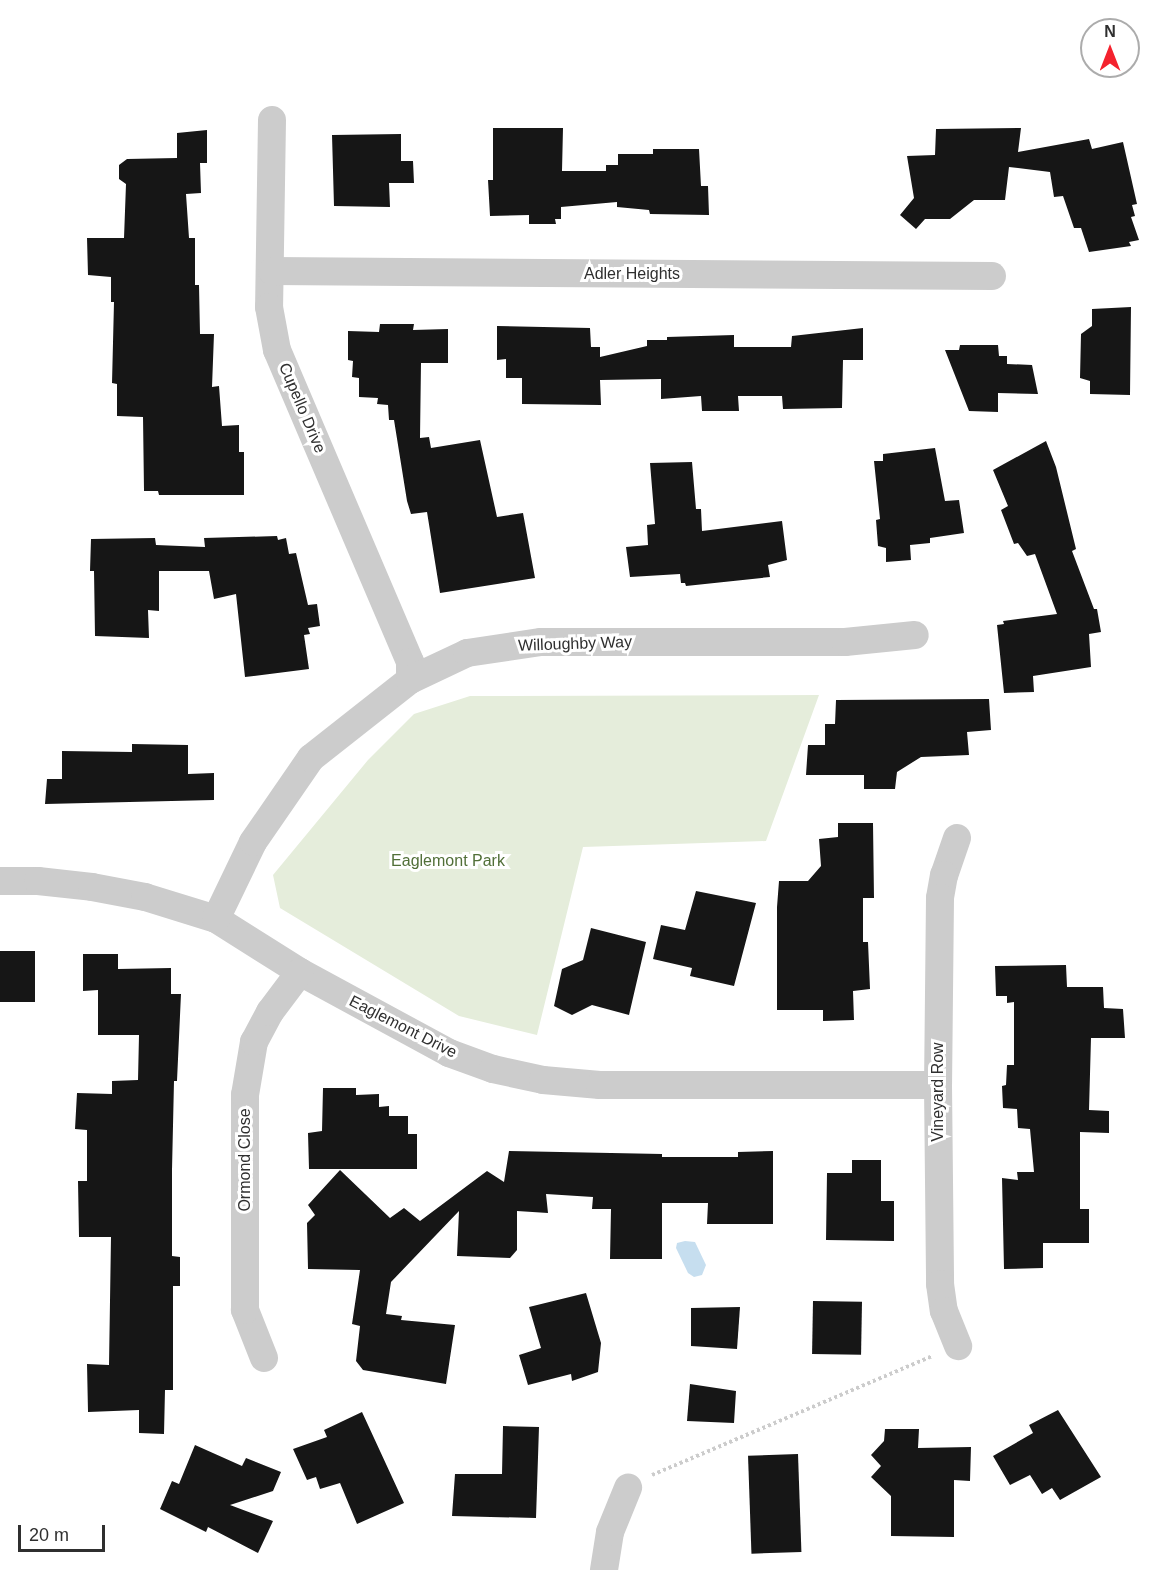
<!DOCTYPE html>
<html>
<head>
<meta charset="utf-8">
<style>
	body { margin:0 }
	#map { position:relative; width:1158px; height:1570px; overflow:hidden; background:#fff; font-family:Arial,sans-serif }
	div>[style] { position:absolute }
	.green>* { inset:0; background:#e5eddb }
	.water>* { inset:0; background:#c6deef }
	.building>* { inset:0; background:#161616; transform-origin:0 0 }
	.path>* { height:4px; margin-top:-2px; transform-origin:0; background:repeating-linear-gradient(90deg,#ccc 0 3px,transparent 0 6px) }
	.street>* { height:28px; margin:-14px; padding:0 14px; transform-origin:14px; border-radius:14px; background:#ccc }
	span { translate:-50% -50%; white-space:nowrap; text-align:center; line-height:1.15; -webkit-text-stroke:6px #fff; paint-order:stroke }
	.street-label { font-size:16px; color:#2f2f2f }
	.park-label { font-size:16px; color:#516f38 }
	.north { position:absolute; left:1080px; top:18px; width:60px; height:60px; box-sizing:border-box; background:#fff; border:2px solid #acacac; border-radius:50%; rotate:0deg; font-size:16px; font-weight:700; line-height:24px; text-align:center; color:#2f2f2f }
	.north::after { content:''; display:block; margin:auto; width:21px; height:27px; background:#f4222e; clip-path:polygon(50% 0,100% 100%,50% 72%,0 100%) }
	.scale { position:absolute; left:18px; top:1525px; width:87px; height:27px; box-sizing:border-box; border:3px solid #2f2f2f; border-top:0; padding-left:8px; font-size:18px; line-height:21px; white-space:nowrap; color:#2f2f2f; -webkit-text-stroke:4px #fff; paint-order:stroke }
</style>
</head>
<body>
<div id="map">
	<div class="green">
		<i style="clip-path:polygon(819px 695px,766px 841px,583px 847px,537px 1035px,459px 1016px,280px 908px,273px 875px,368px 760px,414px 714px,470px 696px)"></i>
	</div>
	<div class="water">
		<i style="clip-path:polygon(685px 1241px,695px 1242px,706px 1265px,702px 1275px,694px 1277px,688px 1273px,676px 1248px,677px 1243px)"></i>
	</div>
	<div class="building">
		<i style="clip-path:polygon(493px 128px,563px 128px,562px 171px,606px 171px,606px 165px,618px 165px,618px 154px,653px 154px,653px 149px,699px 149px,701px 186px,708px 186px,709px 215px,650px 214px,649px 210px,617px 207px,617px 202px,561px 207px,561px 219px,555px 219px,556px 224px,529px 224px,529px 215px,490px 216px,488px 180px,493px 180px)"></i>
		<i style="clip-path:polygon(1021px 128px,1018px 152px,1089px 139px,1092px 149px,1123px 142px,1137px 204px,1132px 205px,1135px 216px,1131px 217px,1139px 240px,1129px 242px,1131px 246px,1089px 252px,1081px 228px,1074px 228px,1063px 196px,1054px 197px,1050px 172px,1009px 167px,1005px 200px,974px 200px,950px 219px,925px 219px,916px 229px,900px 215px,914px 198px,907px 156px,935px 155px,936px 129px)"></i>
		<i style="clip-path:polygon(207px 130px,207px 163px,200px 163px,201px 193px,186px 194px,189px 238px,195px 238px,195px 285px,199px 285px,200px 334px,214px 334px,212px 387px,219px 386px,222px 426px,239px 425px,239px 452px,244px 452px,244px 495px,159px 495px,158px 491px,144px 491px,143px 417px,117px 416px,117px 384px,112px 383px,114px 302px,111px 302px,111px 277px,88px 275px,87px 238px,124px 238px,126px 184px,119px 179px,119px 165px,127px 159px,177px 158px,177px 133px)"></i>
		<i style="clip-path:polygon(401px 134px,401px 161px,413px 161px,414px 183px,389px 183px,390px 207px,334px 206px,332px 135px)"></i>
		<i style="clip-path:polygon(1131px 307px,1130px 395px,1090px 394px,1090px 381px,1080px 378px,1081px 334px,1092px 326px,1092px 309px)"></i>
		<i style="clip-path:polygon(380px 324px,414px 324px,413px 330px,448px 329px,448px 363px,421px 363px,420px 438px,429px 437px,431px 448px,480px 440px,497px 517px,523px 513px,535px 578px,440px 593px,427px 512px,411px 514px,407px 501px,394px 420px,389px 420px,388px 405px,377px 404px,378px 398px,359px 397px,359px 378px,352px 377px,353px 361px,348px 360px,348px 331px,379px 332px)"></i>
		<i style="clip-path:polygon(497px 326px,590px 328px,591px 347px,600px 347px,600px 357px,647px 346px,647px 340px,667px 340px,667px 337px,734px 335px,734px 347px,791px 347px,792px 336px,863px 328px,863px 360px,843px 360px,842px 408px,783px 409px,782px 396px,738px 396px,739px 411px,702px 411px,701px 396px,661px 399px,661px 379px,600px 380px,601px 405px,522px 404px,522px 378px,506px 378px,506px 359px,497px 360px)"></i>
		<i style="clip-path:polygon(960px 345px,998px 345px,999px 356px,1007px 356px,1007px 364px,1032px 365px,1038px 394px,998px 393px,998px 412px,969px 411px,945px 350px,959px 350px)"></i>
		<i style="clip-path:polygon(1046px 441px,1056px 467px,1076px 549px,1072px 551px,1094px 609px,1097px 609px,1101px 632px,1089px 634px,1091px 667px,1033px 676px,1034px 692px,1004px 693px,997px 625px,1004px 624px,1003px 621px,1057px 614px,1035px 554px,1027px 556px,1018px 543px,1014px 544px,1001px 510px,1008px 506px,993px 470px)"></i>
		<i style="clip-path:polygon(935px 448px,945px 501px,959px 500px,964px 533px,930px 538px,930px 543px,910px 545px,911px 560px,886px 562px,886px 548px,878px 546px,876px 520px,880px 519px,874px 461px,883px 461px,883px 454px)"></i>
		<i style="clip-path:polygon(692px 462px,696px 509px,701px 509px,702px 531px,782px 521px,787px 560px,768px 565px,770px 577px,686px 586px,685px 583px,681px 583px,680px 574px,630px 577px,626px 547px,648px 545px,647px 525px,655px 524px,650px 463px)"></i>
		<i style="clip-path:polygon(277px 536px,278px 540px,286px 538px,289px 554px,296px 553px,308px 605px,317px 604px,320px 626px,308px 628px,310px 634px,304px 635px,309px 669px,245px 677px,236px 594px,214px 599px,209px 571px,159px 571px,159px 611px,148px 610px,149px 638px,95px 636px,94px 571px,90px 571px,91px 539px,155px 538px,156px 545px,205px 547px,204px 538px)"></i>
		<i style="clip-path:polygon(989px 699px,991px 730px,967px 732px,969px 755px,921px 757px,897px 772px,895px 789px,864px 789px,864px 775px,806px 775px,808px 745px,825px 745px,825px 724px,835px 724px,836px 700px)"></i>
		<i style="clip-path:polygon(132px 744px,188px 745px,188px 774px,214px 773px,214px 800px,45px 804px,47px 779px,62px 779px,62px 751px,132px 752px)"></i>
		<i style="clip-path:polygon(838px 823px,873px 823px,874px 898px,863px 898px,863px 942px,868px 942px,870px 989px,853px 991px,854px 1020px,823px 1021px,823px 1010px,777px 1010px,777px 907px,779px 881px,808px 881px,821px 866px,819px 839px,838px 837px)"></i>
		<i style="clip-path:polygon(696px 891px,756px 903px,734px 986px,690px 976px,692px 968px,653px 959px,661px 925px,685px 930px)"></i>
		<i style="clip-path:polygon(591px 928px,646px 942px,629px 1015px,592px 1005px,572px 1015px,554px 1006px,562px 969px,583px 960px)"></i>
		<i style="left:0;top:951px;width:35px;height:51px"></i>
		<i style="clip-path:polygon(83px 954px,118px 954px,118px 969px,171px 968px,171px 994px,181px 994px,177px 1081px,174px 1081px,172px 1170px,172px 1256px,180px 1257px,180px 1286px,173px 1286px,173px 1390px,165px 1390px,164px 1434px,139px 1433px,139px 1410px,88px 1412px,87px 1364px,109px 1365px,111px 1237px,79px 1237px,78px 1181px,87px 1181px,87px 1130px,75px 1129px,77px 1093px,112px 1094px,112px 1081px,138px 1080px,139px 1035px,98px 1035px,98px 990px,83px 991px)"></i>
		<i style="clip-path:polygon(1066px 965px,1067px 987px,1103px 987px,1104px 1008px,1123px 1009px,1125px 1038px,1091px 1038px,1089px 1110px,1109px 1111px,1109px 1133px,1080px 1132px,1080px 1209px,1089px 1209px,1089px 1243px,1043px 1243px,1043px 1268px,1004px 1269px,1002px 1178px,1018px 1180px,1017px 1172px,1034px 1172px,1030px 1129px,1018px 1128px,1017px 1109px,1003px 1108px,1002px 1086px,1006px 1085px,1007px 1065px,1014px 1065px,1014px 1002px,1007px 1003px,1007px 996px,996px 996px,995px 966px)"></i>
		<i style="clip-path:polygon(323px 1088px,356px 1088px,356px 1095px,379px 1094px,379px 1107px,389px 1106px,389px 1116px,408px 1116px,408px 1134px,417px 1134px,417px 1169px,309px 1169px,308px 1133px,322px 1131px)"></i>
		<i style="clip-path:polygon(509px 1151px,662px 1154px,662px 1157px,738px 1157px,738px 1152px,773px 1151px,773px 1224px,707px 1224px,708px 1203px,662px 1203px,662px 1259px,610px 1259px,611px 1209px,592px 1209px,593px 1197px,546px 1194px,548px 1213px,517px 1211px,517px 1250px,510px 1258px,457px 1256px,459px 1211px,391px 1282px,386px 1314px,402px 1316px,401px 1320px,455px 1325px,446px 1384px,363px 1370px,356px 1361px,360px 1326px,352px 1324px,360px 1270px,308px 1269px,307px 1223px,315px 1215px,308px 1205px,340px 1170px,390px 1218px,404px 1208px,420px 1221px,487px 1171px,504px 1182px)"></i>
		<i style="clip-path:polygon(852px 1160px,881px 1160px,881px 1201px,894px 1201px,894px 1241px,826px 1240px,827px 1173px,852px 1173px)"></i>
		<i style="clip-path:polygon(586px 1293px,601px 1343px,598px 1372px,572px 1381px,571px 1374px,528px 1385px,519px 1355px,541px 1348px,529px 1307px)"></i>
		<i style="left:813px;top:1301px;width:49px;height:53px;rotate:1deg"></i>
		<i style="clip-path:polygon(740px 1307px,737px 1349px,691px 1346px,691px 1308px)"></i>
		<i style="clip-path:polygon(690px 1384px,736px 1391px,734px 1423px,687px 1421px)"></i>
		<i style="clip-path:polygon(1058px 1410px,1101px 1477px,1060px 1500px,1052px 1488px,1042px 1494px,1030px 1475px,1010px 1485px,993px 1456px,1033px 1433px,1029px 1425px)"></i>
		<i style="clip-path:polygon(362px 1412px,404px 1503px,357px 1524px,340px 1483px,320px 1489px,316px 1477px,307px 1480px,293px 1449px,327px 1437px,324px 1430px)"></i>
		<i style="clip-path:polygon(503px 1426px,539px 1427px,536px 1518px,452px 1516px,455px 1474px,502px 1474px)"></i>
		<i style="clip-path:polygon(885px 1429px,919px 1429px,918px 1448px,971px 1447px,970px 1481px,954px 1480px,954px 1537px,891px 1536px,891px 1496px,871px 1477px,881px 1466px,871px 1455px,884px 1441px)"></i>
		<i style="clip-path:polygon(195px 1445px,242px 1466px,246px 1458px,281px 1472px,273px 1491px,230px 1505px,273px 1521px,258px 1553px,208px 1527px,206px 1532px,160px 1509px,172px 1481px,179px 1484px)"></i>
		<i style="left:798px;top:1454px;width:98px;height:50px;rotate:88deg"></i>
	</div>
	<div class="path">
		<i style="left:652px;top:1475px;width:304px;rotate:-23deg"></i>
	</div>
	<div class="street">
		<i style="left:272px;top:120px;width:187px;rotate:90.9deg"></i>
		<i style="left:269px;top:307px;width:44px;rotate:79.5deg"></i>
		<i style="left:277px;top:350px;width:339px;rotate:66.9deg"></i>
		<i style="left:410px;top:662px;width:18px;rotate:90deg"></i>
		<i style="left:272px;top:271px;width:720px;rotate:0.4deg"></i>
		<i style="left:957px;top:838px;width:39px;rotate:109deg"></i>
		<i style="left:944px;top:875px;width:23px;rotate:100deg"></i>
		<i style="left:940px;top:898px;width:187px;rotate:90.6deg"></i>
		<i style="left:938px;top:1085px;width:199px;rotate:89.4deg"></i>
		<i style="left:940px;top:1284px;width:27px;rotate:82deg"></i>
		<i style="left:944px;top:1311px;width:38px;rotate:68deg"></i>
		<i style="left:0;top:881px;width:38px"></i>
		<i style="left:38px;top:881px;width:54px;rotate:6.3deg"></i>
		<i style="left:92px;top:887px;width:54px;rotate:10.7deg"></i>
		<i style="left:145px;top:897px;width:74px;rotate:17.2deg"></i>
		<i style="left:216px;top:919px;width:99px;rotate:32.2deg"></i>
		<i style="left:300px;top:972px;width:170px;rotate:28.5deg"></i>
		<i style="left:449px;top:1053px;width:47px;rotate:20deg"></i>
		<i style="left:493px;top:1069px;width:51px;rotate:12.4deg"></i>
		<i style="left:543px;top:1080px;width:57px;rotate:5deg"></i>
		<i style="left:600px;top:1085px;width:338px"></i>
		<i style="left:216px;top:919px;width:85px;rotate:-64.3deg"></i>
		<i style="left:253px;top:842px;width:102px;rotate:-55.4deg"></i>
		<i style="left:311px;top:758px;width:126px;rotate:-38.2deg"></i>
		<i style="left:410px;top:680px;width:63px;rotate:-25.3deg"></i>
		<i style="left:467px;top:653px;width:75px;rotate:-8.5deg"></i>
		<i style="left:541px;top:642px;width:304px"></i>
		<i style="left:845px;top:642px;width:70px;rotate:-5.7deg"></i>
		<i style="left:264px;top:1358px;width:52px;rotate:-111.6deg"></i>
		<i style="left:245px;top:1310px;width:215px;rotate:-90deg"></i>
		<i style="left:245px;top:1095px;width:54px;rotate:-80.4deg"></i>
		<i style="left:254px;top:1042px;width:34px;rotate:-62deg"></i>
		<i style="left:270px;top:1012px;width:50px;rotate:-53.1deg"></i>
		<i style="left:604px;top:1570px;width:38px;rotate:-81deg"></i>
		<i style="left:610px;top:1532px;width:48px;rotate:-67.8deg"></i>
	</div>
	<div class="street-label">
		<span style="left:632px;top:274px">Adler Heights</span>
		<span style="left:302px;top:408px;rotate:67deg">Cupello Drive</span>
		<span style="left:575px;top:644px;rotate:-2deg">Willoughby Way</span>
		<span style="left:403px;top:1027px;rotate:27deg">Eaglemont Drive</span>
		<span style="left:938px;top:1092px;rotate:-90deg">Vineyard Row</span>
		<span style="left:245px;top:1160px;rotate:-90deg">Ormond Close</span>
	</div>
	<div class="park-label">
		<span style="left:448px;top:861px">Eaglemont Park</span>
	</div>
	<div class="north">N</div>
	<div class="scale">20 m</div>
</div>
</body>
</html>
